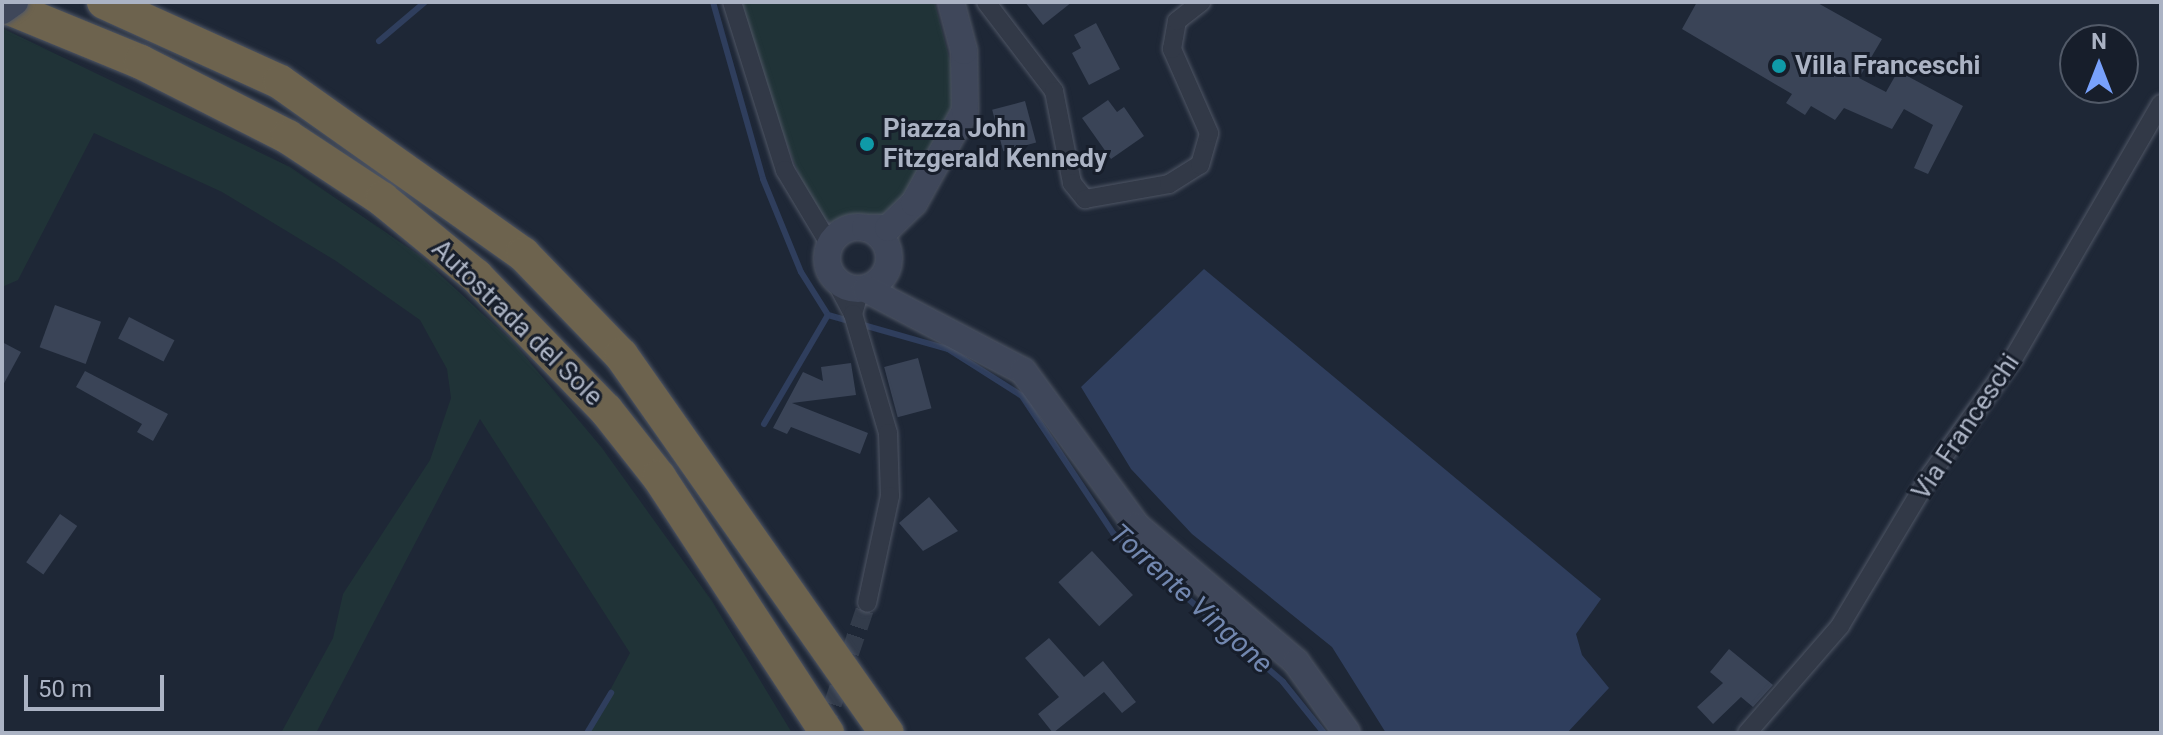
<!DOCTYPE html>
<html>
<head>
<meta charset="utf-8">
<style>
	body { margin:0 }
	#map { position:relative; width:2163px; height:735px; overflow:hidden; background:#1e2736; font-family:Roboto,sans-serif }
	div>[style] { position:absolute }
	.green>* { inset:0; background:#203337 }
	.water>* { inset:0; background:#2f3e5d }
	.stream>* { height:6px; margin:-3px; padding:0 3px; transform-origin:3px; border-radius:3px; background:#2f3e5d }
	.building>* { inset:0; background:#3a4457; transform-origin:0 0 }
	.street-tunnel>* { height:18px; margin-top:-9px; transform-origin:0; background:repeating-linear-gradient(90deg,#333c4b 0 18px,transparent 0 27px) }
	.roads { filter:drop-shadow(0 0 2px #4f5665) drop-shadow(0 0 2px #4f5665) }
	.street>* { height:18px; margin:-9px; padding:0 9px; transform-origin:9px; border-radius:9px; background:#323947 }
	.secondary>* { height:26px; margin:-13px; padding:0 13px; transform-origin:13px; border-radius:13px; background:#3f475a }
	.secondary>.ring { margin:-13px; padding:0; box-sizing:content-box; background:none; border:26px solid #3f475a; border-radius:50% }
	.highway>* { height:34px; margin:-17px; padding:0 17px; transform-origin:17px; border-radius:17px; background:#6d634e }
	.bridges { filter:drop-shadow(0 0 2px #4f5665) drop-shadow(0 0 2px #4f5665) }
	.secondary-bridge>* { height:26px; margin:-13px; padding:0 13px; transform-origin:13px; border-radius:13px; background:#3f475a }
	.dots>* { width:22px; height:22px; translate:-50% -50%; box-sizing:border-box; border:4px solid #171e2b; border-radius:50% }
	span { translate:-50% -50%; white-space:nowrap; text-align:center; line-height:1.15; -webkit-text-stroke:6px #171e2b; paint-order:stroke }
	.poi-label { font-size:26px; color:#abb3c4; font-weight:700 }
	.left { translate:0 -50%; text-align:left }
	.street-label { font-size:26px; color:#abb3c4 }
	.water-label { font-size:28px; color:#7287af; font-style:italic }
	.frame { position:absolute; inset:0; border:4px solid #abb3c4; pointer-events:none }
	.north { position:absolute; left:2059px; top:24px; width:80px; height:80px; box-sizing:border-box; background:#171e2b; border:2px solid #525a68; border-radius:50%; rotate:0deg; font-size:22px; font-weight:700; line-height:32px; text-align:center; color:#abb3c4 }
	.north::after { content:''; display:block; margin:auto; width:28px; height:36px; background:#78a1fc; clip-path:polygon(50% 0,100% 100%,50% 72%,0 100%) }
	.scale { position:absolute; left:24px; top:675px; width:140px; height:36px; box-sizing:border-box; border:4px solid #abb3c4; border-top:0; padding-left:10px; font-size:24px; line-height:28px; white-space:nowrap; color:#abb3c4; -webkit-text-stroke:6px #171e2b; paint-order:stroke }
</style>
</head>
<body>
<div id="map">
	<div class="green">
		<i style="clip-path:polygon(742px 2px,935px 4px,954px 76px,952px 105px,911px 193px,878px 221px,836px 224px,815px 215px,767px 93px)"></i>
		<i style="clip-path:polygon(2px 28px,290px 167px,419px 255px,513px 342px,602px 448px,712px 601px,792px 733px,587px 733px,630px 653px,480px 419px,316px 733px,281px 733px,333px 638px,343px 594px,430px 460px,451px 398px,447px 369px,420px 320px,336px 261px,222px 192px,94px 133px,18px 280px,2px 287px)"></i>
	</div>
	<div class="water">
		<i style="clip-path:polygon(1204px 269px,1601px 599px,1576px 634px,1582px 655px,1609px 688px,1567px 733px,1386px 733px,1332px 647px,1192px 534px,1131px 469px,1081px 387px)"></i>
	</div>
	<div class="stream">
		<i style="left:713px;top:2px;width:184px;rotate:74.2deg"></i>
		<i style="left:763px;top:179px;width:100px;rotate:67.8deg"></i>
		<i style="left:801px;top:272px;width:51px;rotate:57.9deg"></i>
		<i style="left:828px;top:315px;width:125px;rotate:15.8deg"></i>
		<i style="left:948px;top:349px;width:88px;rotate:32.4deg"></i>
		<i style="left:1022px;top:396px;width:164px;rotate:56.4deg"></i>
		<i style="left:1113px;top:533px;width:226px;rotate:41.2deg"></i>
		<i style="left:1283px;top:682px;width:65px;rotate:51.2deg"></i>
		<i style="left:379px;top:41px;width:60px;rotate:-40.3deg"></i>
		<i style="left:764px;top:424px;width:126px;rotate:-59.6deg"></i>
		<i style="left:587px;top:733px;width:47px;rotate:-59deg"></i>
	</div>
	<div class="building">
		<i style="clip-path:polygon(1025px 2px,1072px 2px,1043px 25px)"></i>
		<i style="clip-path:polygon(1697px 2px,1816px 2px,1882px 39px,1859px 78px,1886px 92px,1898px 71px,1963px 106px,1928px 174px,1914px 168px,1933px 125px,1904px 109px,1892px 129px,1844px 108px,1835px 120px,1811px 106px,1805px 115px,1786px 103px,1792px 94px,1682px 29px)"></i>
		<i style="clip-path:polygon(1096px 23px,1120px 69px,1089px 85px,1072px 53px,1081px 48px,1074px 35px)"></i>
		<i style="clip-path:polygon(1108px 100px,1117px 112px,1124px 107px,1144px 136px,1111px 159px,1082px 118px)"></i>
		<i style="left:1025px;top:101px;width:43px;height:34px;rotate:75deg"></i>
		<i style="left:55px;top:305px;width:49px;height:45px;rotate:20deg"></i>
		<i style="left:129px;top:317px;width:51px;height:24px;rotate:27deg"></i>
		<i style="clip-path:polygon(2px 342px,21px 352px,2px 387px)"></i>
		<i style="left:918px;top:358px;width:52px;height:35px;rotate:75deg"></i>
		<i style="clip-path:polygon(851px 363px,856px 395px,792px 403px,868px 433px,860px 454px,791px 427px,787px 434px,773px 428px,803px 372px,823px 381px,821px 367px)"></i>
		<i style="clip-path:polygon(85px 371px,168px 414px,153px 441px,137px 432px,142px 424px,76px 387px)"></i>
		<i style="clip-path:polygon(929px 497px,958px 531px,923px 551px,899px 523px)"></i>
		<i style="left:60px;top:514px;width:21px;height:59px;rotate:35deg"></i>
		<i style="left:1092px;top:551px;width:60px;height:46px;rotate:47deg"></i>
		<i style="clip-path:polygon(1049px 638px,1084px 677px,1103px 661px,1136px 702px,1122px 713px,1104px 692px,1053px 733px,1038px 714px,1059px 697px,1025px 658px)"></i>
		<i style="clip-path:polygon(1729px 649px,1773px 685px,1753px 707px,1741px 697px,1713px 724px,1697px 707px,1723px 683px,1710px 672px)"></i>
	</div>
	<div class="street-tunnel">
		<i style="left:824px;top:730px;width:134px;rotate:-71.3deg"></i>
	</div>
	<div class="roads">
		<div class="street">
			<i style="left:732px;top:2px;width:176px;rotate:72.5deg"></i>
			<i style="left:785px;top:170px;width:87px;rotate:59deg"></i>
			<i style="left:986px;top:2px;width:112px;rotate:52.6deg"></i>
			<i style="left:1054px;top:91px;width:94px;rotate:78.9deg"></i>
			<i style="left:1072px;top:183px;width:21px;rotate:51deg"></i>
			<i style="left:1085px;top:199px;width:85px;rotate:-10.1deg"></i>
			<i style="left:1169px;top:184px;width:36px;rotate:-32deg"></i>
			<i style="left:1200px;top:165px;width:33px;rotate:-74deg"></i>
			<i style="left:1209px;top:133px;width:92px;rotate:-113.8deg"></i>
			<i style="left:1172px;top:49px;width:28px;rotate:-80deg"></i>
			<i style="left:1177px;top:21px;width:31px;rotate:-38deg"></i>
			<i style="left:834px;top:278px;width:41px;rotate:62.2deg"></i>
			<i style="left:853px;top:314px;width:26px;rotate:-74deg"></i>
			<i style="left:853px;top:314px;width:124px;rotate:73.6deg"></i>
			<i style="left:888px;top:433px;width:63px;rotate:88.2deg"></i>
			<i style="left:890px;top:496px;width:109px;rotate:102.1deg"></i>
			<i style="left:1747px;top:733px;width:142px;rotate:-49deg"></i>
			<i style="left:1840px;top:626px;width:177px;rotate:-59.1deg"></i>
			<i style="left:1931px;top:474px;width:141px;rotate:-54.5deg"></i>
			<i style="left:2013px;top:359px;width:295px;rotate:-59.9deg"></i>
		</div>
		<div class="secondary">
			<i class="ring" style="left:827px;top:227px;width:36px;height:36px"></i>
			<i style="left:865px;top:228px;width:23px"></i>
			<i style="left:888px;top:228px;width:36px;rotate:-44deg"></i>
			<i style="left:914px;top:203px;width:105px;rotate:-61deg"></i>
			<i style="left:965px;top:111px;width:60px;rotate:-91deg"></i>
			<i style="left:964px;top:51px;width:51px;rotate:-104.9deg"></i>
			<i style="left:866px;top:289px;width:177px;rotate:27.6deg"></i>
			<i style="left:1023px;top:371px;width:192px;rotate:53.7deg"></i>
			<i style="left:1137px;top:526px;width:209px;rotate:40.5deg"></i>
			<i style="left:1296px;top:662px;width:87px;rotate:54.3deg"></i>
		</div>
		<div class="highway">
			<i style="left:104px;top:2px;width:193px;rotate:24.4deg"></i>
			<i style="left:280px;top:82px;width:298px;rotate:35.3deg"></i>
			<i style="left:523px;top:254px;width:141px;rotate:45.9deg"></i>
			<i style="left:621px;top:355px;width:462px;rotate:54.9deg"></i>
			<i style="left:2px;top:5px;width:150px;rotate:22.3deg"></i>
			<i style="left:141px;top:62px;width:165px;rotate:27deg"></i>
			<i style="left:288px;top:137px;width:113px;rotate:33.4deg"></i>
			<i style="left:382px;top:199px;width:122px;rotate:39.3deg"></i>
			<i style="left:476px;top:276px;width:187px;rotate:45.9deg"></i>
			<i style="left:606px;top:410px;width:85px;rotate:51.7deg"></i>
			<i style="left:659px;top:477px;width:306px;rotate:56.7deg"></i>
		</div>
	</div>
	<div class="bridges">
		<div class="secondary-bridge">
			<i style="left:2px;top:11px;width:16px;rotate:-35deg"></i>
		</div>
	</div>
	<div class="dots">
		<i style="left:1779px;top:66px;background:#0f9aa8"></i>
		<i style="left:867px;top:144px;background:#0f9aa8"></i>
	</div>
	<div class="poi-label">
		<span class="left" style="left:1795px;top:66px">Villa Franceschi</span>
		<span class="left" style="left:883px;top:144px">Piazza John<br>Fitzgerald Kennedy</span>
	</div>
	<div class="street-label">
		<span style="left:517px;top:323px;rotate:44deg">Autostrada del Sole</span>
		<span style="left:1966px;top:427px;rotate:-56deg">Via Franceschi</span>
	</div>
	<div class="water-label">
		<span style="left:1191px;top:599px;rotate:42deg">Torrente Vingone</span>
	</div>
	<div class="frame"></div>
	<div class="north">N</div>
	<div class="scale">50 m</div>
</div>
</body>
</html>
